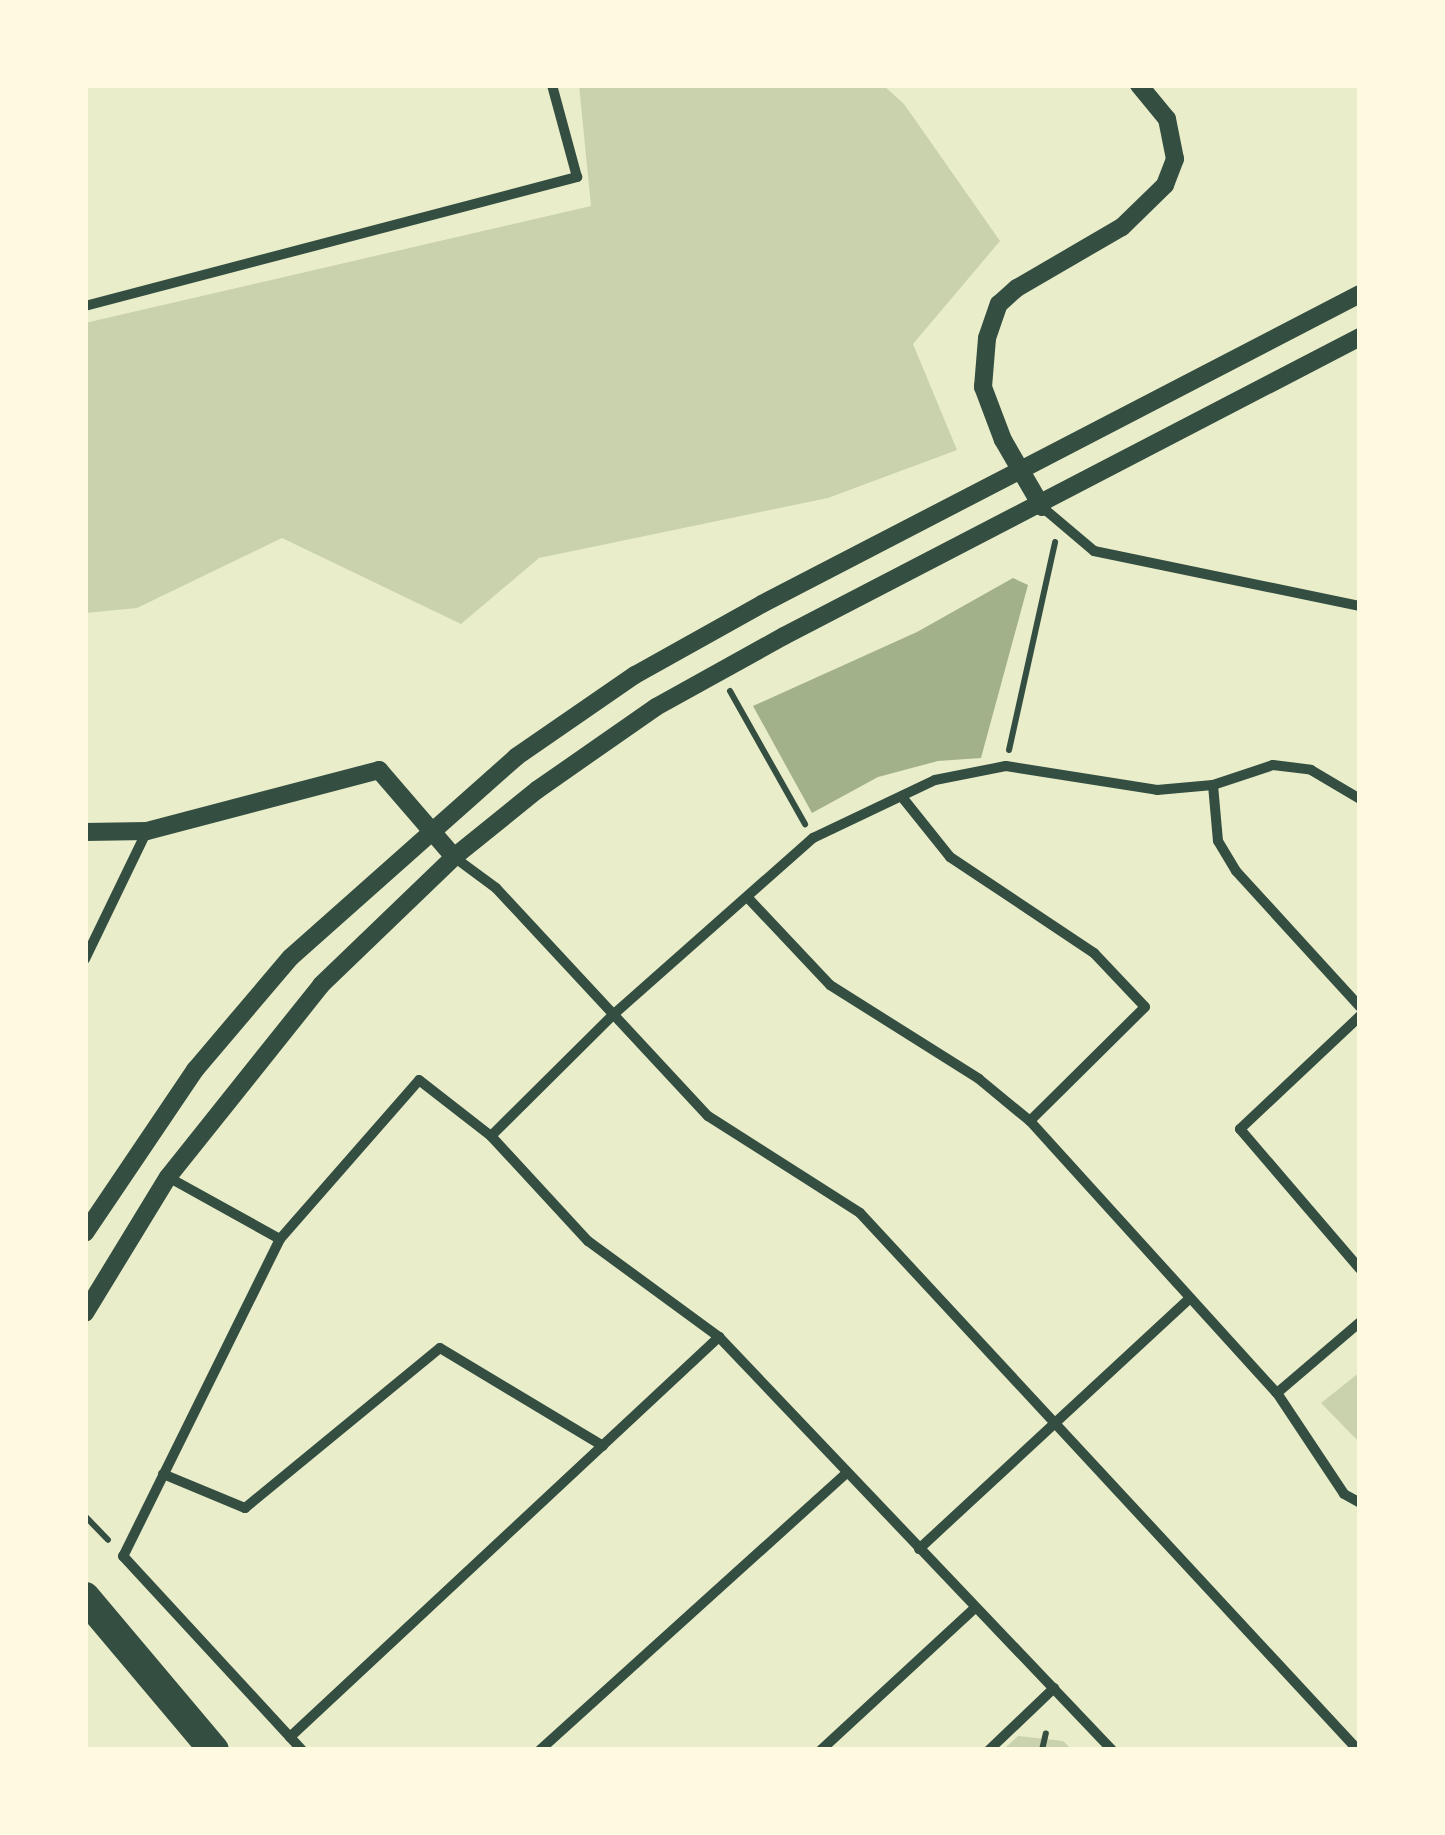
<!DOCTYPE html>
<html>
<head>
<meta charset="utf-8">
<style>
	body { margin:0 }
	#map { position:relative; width:1445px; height:1835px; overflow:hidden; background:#e9edc9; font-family:"Roboto Condensed",sans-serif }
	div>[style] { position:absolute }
	.green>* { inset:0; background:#cad2ad }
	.water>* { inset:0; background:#a3b18a }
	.path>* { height:6px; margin:-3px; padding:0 3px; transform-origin:3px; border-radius:3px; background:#344e41 }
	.minor>* { height:10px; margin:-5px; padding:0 5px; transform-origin:5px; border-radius:5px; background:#344e41 }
	.tertiary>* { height:18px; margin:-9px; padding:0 9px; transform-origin:9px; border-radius:9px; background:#344e41 }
	.motorway>* { height:30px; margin:-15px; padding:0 15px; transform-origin:15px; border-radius:15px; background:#344e41 }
	span { translate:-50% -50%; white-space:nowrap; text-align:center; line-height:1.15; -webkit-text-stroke:8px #fefae0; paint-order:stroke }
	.frame { position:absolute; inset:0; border:88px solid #fefae0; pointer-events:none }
</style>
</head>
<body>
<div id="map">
	<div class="green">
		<i style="clip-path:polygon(579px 85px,883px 85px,904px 104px,1000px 241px,913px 344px,957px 450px,828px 498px,539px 558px,461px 624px,282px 538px,137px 608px,85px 613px,85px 323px,591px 206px)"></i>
		<i style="clip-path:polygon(1360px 1372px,1360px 1443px,1321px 1403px)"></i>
		<i style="clip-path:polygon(1018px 1736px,1063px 1741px,1072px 1750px,1003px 1750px)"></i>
	</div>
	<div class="water">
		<i style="clip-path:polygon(1013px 578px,1028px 585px,981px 758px,938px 761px,878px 777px,812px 813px,753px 706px,917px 632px)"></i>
	</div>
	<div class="path">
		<i style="left:730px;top:691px;width:153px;rotate:60.6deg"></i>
		<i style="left:1009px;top:750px;width:213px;rotate:-77.5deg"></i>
		<i style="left:85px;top:1516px;width:33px;rotate:46deg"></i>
		<i style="left:1042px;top:1750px;width:17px;rotate:-77deg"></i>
	</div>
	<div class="minor">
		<i style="left:85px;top:306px;width:509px;rotate:-14.69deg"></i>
		<i style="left:577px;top:177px;width:95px;rotate:-105.2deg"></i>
		<i style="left:1042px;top:507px;width:68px;rotate:40.2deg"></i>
		<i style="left:1094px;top:551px;width:272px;rotate:11.7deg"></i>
		<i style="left:1213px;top:785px;width:63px;rotate:-18.4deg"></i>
		<i style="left:1273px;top:765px;width:38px;rotate:7deg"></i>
		<i style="left:1311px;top:770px;width:57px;rotate:30.6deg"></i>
		<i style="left:902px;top:797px;width:77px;rotate:51.3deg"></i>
		<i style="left:950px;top:857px;width:173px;rotate:33.7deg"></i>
		<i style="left:1094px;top:953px;width:74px;rotate:46.6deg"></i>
		<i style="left:1145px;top:1007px;width:162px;rotate:135.3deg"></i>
		<i style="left:454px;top:857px;width:52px;rotate:36.4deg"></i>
		<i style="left:496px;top:888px;width:311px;rotate:47.1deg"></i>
		<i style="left:708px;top:1116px;width:180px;rotate:32.5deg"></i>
		<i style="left:860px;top:1213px;width:732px;rotate:47.16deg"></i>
		<i style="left:749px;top:899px;width:118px;rotate:46.7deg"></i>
		<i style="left:830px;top:985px;width:176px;rotate:32.2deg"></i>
		<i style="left:979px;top:1079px;width:66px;rotate:39.5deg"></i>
		<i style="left:1030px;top:1121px;width:367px;rotate:47.8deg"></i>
		<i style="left:1277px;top:1393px;width:121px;rotate:56.4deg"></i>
		<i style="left:1344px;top:1494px;width:18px;rotate:29deg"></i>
		<i style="left:85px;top:959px;width:142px;rotate:-64.2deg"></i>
		<i style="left:1360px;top:1016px;width:165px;rotate:136.7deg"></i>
		<i style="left:1240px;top:1129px;width:184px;rotate:49.4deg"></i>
		<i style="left:491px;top:1136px;width:173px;rotate:-44.8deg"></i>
		<i style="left:614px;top:1014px;width:266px;rotate:-41.5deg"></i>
		<i style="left:813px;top:838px;width:135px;rotate:-25.4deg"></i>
		<i style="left:935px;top:780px;width:72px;rotate:-11.2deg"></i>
		<i style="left:1006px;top:766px;width:153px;rotate:9deg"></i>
		<i style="left:1157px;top:790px;width:56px;rotate:-5.1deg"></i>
		<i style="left:1213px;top:785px;width:56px;rotate:84.9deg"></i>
		<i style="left:1218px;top:841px;width:35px;rotate:59deg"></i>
		<i style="left:1236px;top:871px;width:184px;rotate:47.6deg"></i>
		<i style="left:168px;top:1177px;width:128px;rotate:29deg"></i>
		<i style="left:280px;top:1239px;width:354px;rotate:116.3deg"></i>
		<i style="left:123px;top:1556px;width:264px;rotate:47.3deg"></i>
		<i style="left:280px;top:1239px;width:211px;rotate:-48.8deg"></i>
		<i style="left:419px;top:1080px;width:91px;rotate:37.9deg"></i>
		<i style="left:491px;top:1136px;width:143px;rotate:47.3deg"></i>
		<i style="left:588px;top:1241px;width:162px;rotate:36.2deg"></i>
		<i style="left:719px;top:1337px;width:570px;rotate:46.42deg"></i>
		<i style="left:1277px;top:1393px;width:109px;rotate:-40.5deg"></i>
		<i style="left:163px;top:1474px;width:89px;rotate:22.5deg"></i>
		<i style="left:245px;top:1508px;width:252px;rotate:-39.4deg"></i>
		<i style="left:440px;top:1348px;width:190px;rotate:31deg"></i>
		<i style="left:919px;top:1549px;width:368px;rotate:-42.8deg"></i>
		<i style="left:290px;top:1737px;width:587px;rotate:-43deg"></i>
		<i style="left:540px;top:1750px;width:413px;rotate:-42.1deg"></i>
		<i style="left:821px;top:1750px;width:209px;rotate:-42.7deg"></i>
		<i style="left:989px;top:1750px;width:90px;rotate:-43.6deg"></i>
	</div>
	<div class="tertiary">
		<i style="left:1042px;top:507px;width:78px;rotate:-120.2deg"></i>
		<i style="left:1003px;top:440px;width:57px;rotate:-110.7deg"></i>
		<i style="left:983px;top:387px;width:49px;rotate:-85.3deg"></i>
		<i style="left:987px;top:338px;width:36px;rotate:-71deg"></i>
		<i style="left:999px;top:304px;width:24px;rotate:-42deg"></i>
		<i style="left:1017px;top:288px;width:121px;rotate:-30.2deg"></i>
		<i style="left:1122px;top:227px;width:60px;rotate:-44.3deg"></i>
		<i style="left:1165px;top:185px;width:28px;rotate:-69deg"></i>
		<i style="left:1175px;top:159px;width:41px;rotate:-101.3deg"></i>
		<i style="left:1167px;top:119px;width:44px;rotate:-129.5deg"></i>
		<i style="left:85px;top:832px;width:62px;rotate:-0.9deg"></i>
		<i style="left:147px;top:831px;width:240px;rotate:-14.7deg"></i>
		<i style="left:379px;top:770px;width:115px;rotate:49.2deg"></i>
		<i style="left:85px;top:1233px;width:197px;rotate:-56deg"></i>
		<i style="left:195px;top:1070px;width:148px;rotate:-49.7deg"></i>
		<i style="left:291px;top:957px;width:301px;rotate:-41.6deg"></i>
		<i style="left:516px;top:757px;width:145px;rotate:-34.6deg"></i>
		<i style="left:635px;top:675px;width:145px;rotate:-29.2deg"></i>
		<i style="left:762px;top:604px;width:674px;rotate:-27.4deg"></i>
		<i style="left:85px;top:1313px;width:159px;rotate:-58.6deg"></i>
		<i style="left:168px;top:1177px;width:246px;rotate:-51.4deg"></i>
		<i style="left:321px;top:985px;width:185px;rotate:-43.9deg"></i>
		<i style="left:454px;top:857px;width:107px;rotate:-38.9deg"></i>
		<i style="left:537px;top:790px;width:145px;rotate:-34.9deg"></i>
		<i style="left:656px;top:707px;width:146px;rotate:-29deg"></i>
		<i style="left:784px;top:636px;width:649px;rotate:-27.43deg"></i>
	</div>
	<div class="motorway">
		<i style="left:85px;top:1597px;width:200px;rotate:49.9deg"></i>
	</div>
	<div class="frame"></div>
</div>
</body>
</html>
